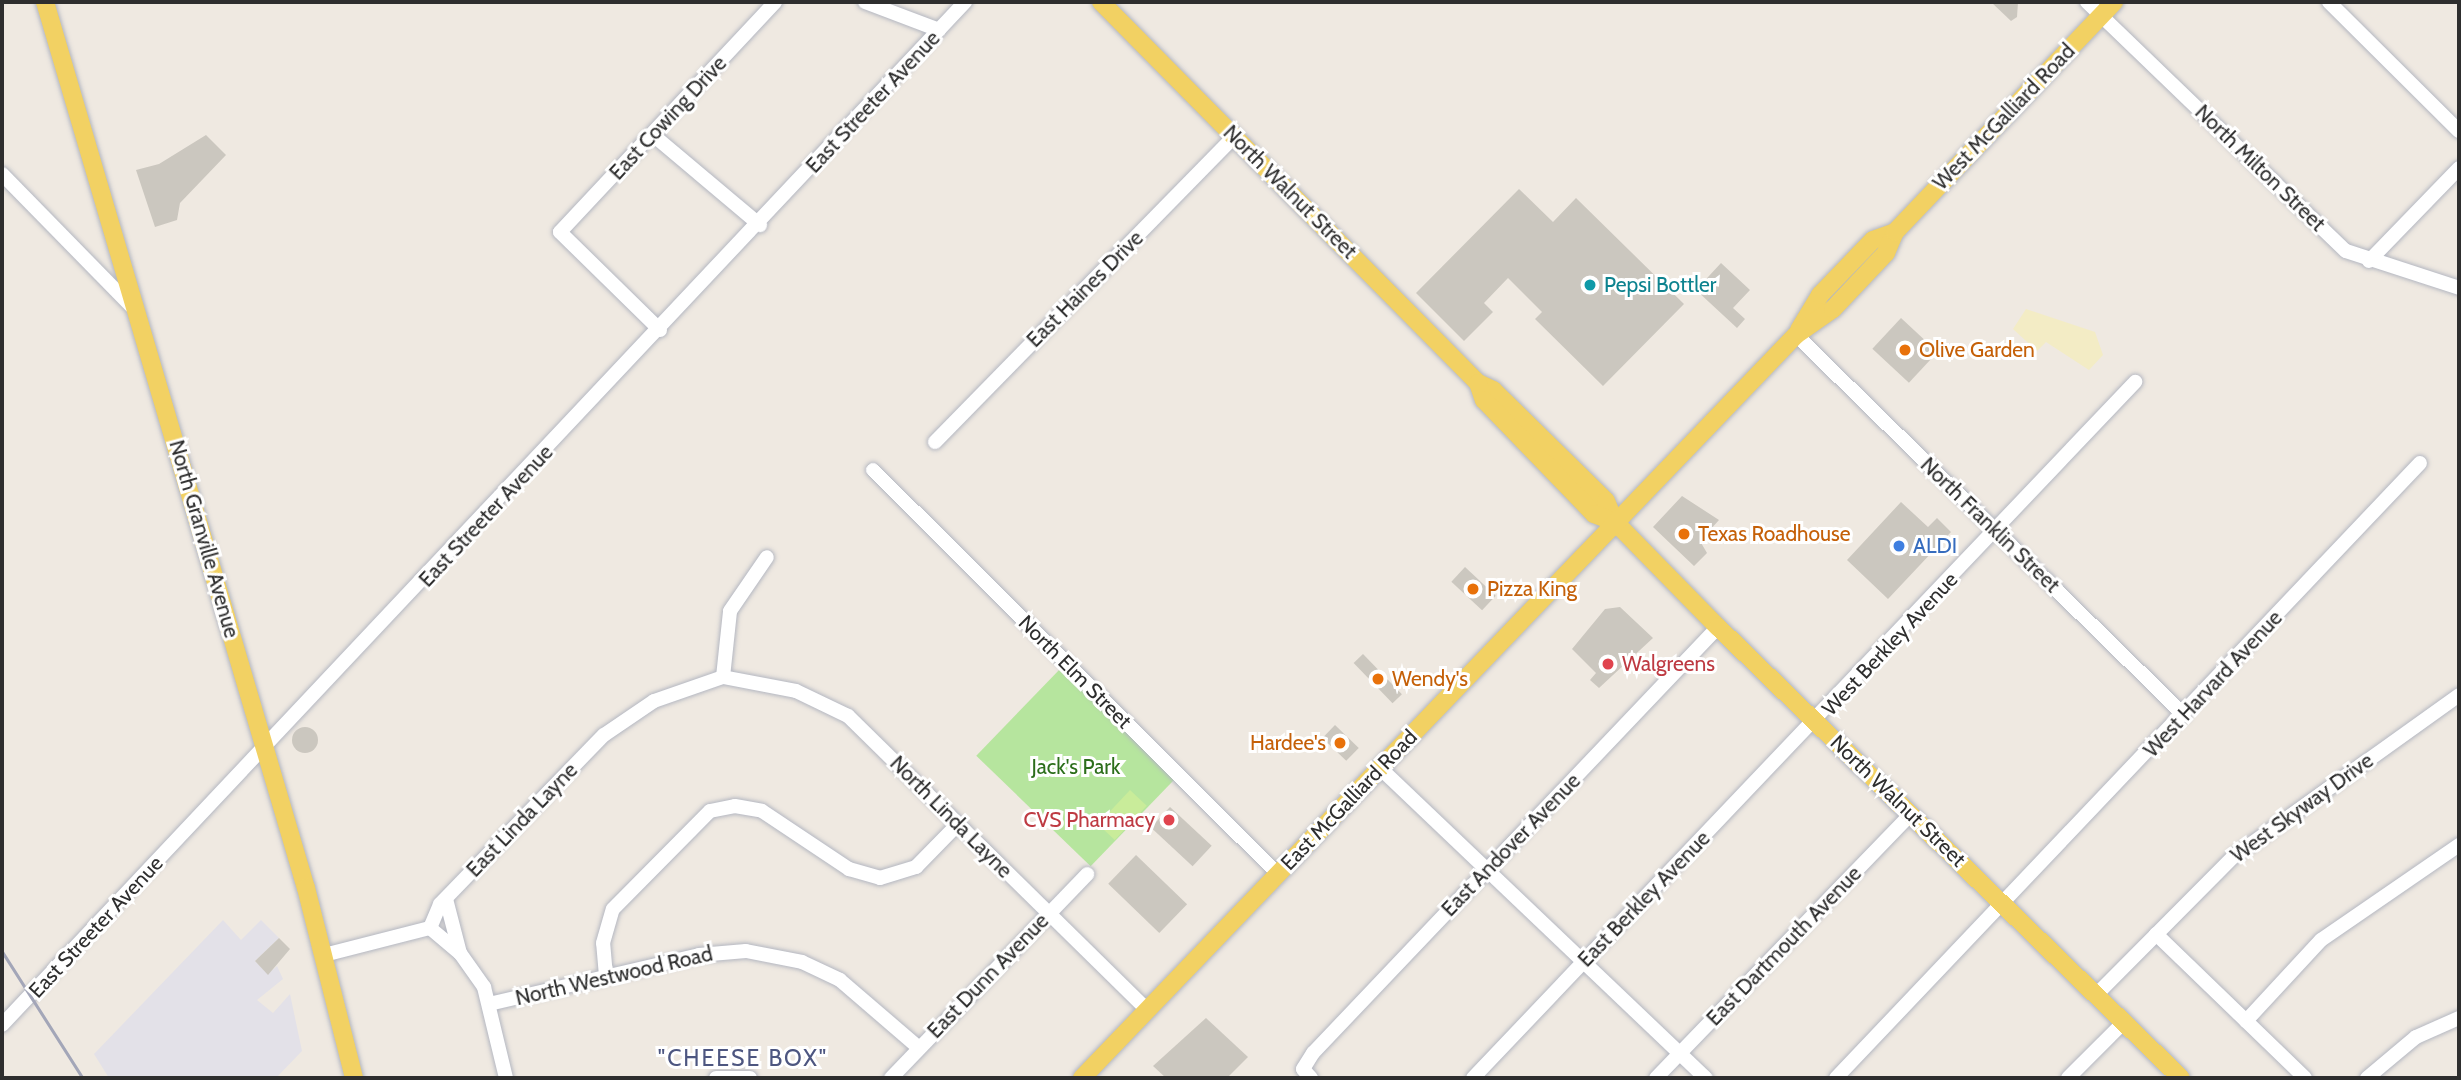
<!DOCTYPE html>
<html>
<head>
<meta charset="utf-8">
<style>
	body { margin:0 }
	#map { position:relative; width:2461px; height:1080px; overflow:hidden; background:#efe9e1; font-family:Cabin,sans-serif }
	div>[style] { position:absolute }
	.industrial>* { inset:0; background:#e3e1e8 }
	.green>* { inset:0; background:#b6e59e; transform-origin:0 0 }
	.sand>* { inset:0; background:#f3ecc5 }
	.pitch>* { inset:0; background:#c9ec9a; transform-origin:0 0 }
	.building>* { inset:0; background:#cbc7bf; transform-origin:0 0 }
	.round { border-radius:50% }
	.roads { filter:drop-shadow(0 0 2px #b4b7c1) drop-shadow(0 0 2px #b4b7c1) }
	.minor>* { height:14px; margin:-7px; padding:0 7px; transform-origin:7px; border-radius:7px; background:#fff }
	.major>* { height:18px; margin:-9px; padding:0 9px; transform-origin:9px; border-radius:9px; background:#f2d163 }
	.rail>* { height:2.5px; margin:-1.25px; padding:0 1.25px; transform-origin:1.25px; border-radius:1.25px; background:#a3a6b8 }
	.dots>* { width:19px; height:19px; translate:-50% -50%; box-sizing:border-box; border:4px solid #fff; border-radius:50% }
	span { translate:-50% -50%; white-space:nowrap; text-align:center; line-height:1.15; -webkit-text-stroke:6px #fff; paint-order:stroke }
	.street-label { font-size:21px; color:#2e2e2e }
	.culture-label { font-size:21px; color:#0d838f }
	.left { translate:0 -50%; text-align:left }
	.food-label { font-size:21px; color:#c56008 }
	.right { translate:-100% -50%; text-align:right }
	.shop-label { font-size:21px; color:#366cbe }
	.health-label { font-size:21px; color:#be3a42 }
	.park-label { font-size:21px; color:#2c6e1b }
	.neighbourhood-label { font-size:23px; color:#4d5680; letter-spacing:2px }
	.frame { position:absolute; inset:0; border:4px solid #2e2e2e; pointer-events:none }
</style>
</head>
<body>
<div id="map">
	<div class="industrial">
		<i style="clip-path:polygon(223px 920px,241px 940px,261px 920px,279px 938px,255px 961px,268px 974px,277px 966px,283px 979px,257px 1000px,273px 1013px,290px 994px,302px 1051px,276px 1078px,109px 1078px,94px 1054px)"></i>
	</div>
	<div class="green">
		<i style="left:1061px;top:668px;width:159px;height:122px;rotate:44deg"></i>
	</div>
	<div class="sand">
		<i style="clip-path:polygon(2026px 309px,2095px 332px,2103px 355px,2089px 370px,2046px 342px,2037px 351px,2013px 329px)"></i>
	</div>
	<div class="pitch">
		<i style="left:1130px;top:790px;width:23px;height:47px;rotate:43deg"></i>
	</div>
	<div class="building">
		<i style="clip-path:polygon(1991px 2px,2018px 2px,2017px 17px,2011px 21px)"></i>
		<i style="clip-path:polygon(206px 135px,226px 155px,180px 203px,177px 220px,155px 227px,136px 170px,159px 164px)"></i>
		<i style="clip-path:polygon(1519px 189px,1553px 222px,1576px 198px,1684px 304px,1603px 386px,1535px 319px,1542px 312px,1508px 278px,1484px 303px,1493px 312px,1464px 341px,1416px 293px)"></i>
		<i style="clip-path:polygon(1721px 263px,1750px 290px,1733px 308px,1745px 319px,1737px 328px,1696px 290px)"></i>
		<i style="left:1901px;top:318px;width:50px;height:42px;rotate:43deg"></i>
		<i style="clip-path:polygon(1682px 496px,1719px 520px,1700px 541px,1707px 553px,1694px 566px,1653px 527px)"></i>
		<i style="clip-path:polygon(1901px 502px,1928px 527px,1937px 518px,1951px 532px,1888px 599px,1847px 560px)"></i>
		<i style="left:1465px;top:567px;width:42px;height:20px;rotate:43deg"></i>
		<i style="clip-path:polygon(1620px 607px,1653px 638px,1599px 688px,1590px 680px,1596px 673px,1572px 649px,1605px 609px)"></i>
		<i style="left:1363px;top:654px;width:56px;height:13px;rotate:46deg"></i>
		<i style="left:1335px;top:725px;width:33px;height:18px;rotate:44deg"></i>
		<i class="round" style="left:292px;top:727px;width:26px;height:26px"></i>
		<i style="left:1170px;top:807px;width:57px;height:28px;rotate:43deg"></i>
		<i style="left:1136px;top:855px;width:71px;height:40px;rotate:44deg"></i>
		<i style="clip-path:polygon(279px 938px,290px 949px,268px 975px,255px 961px)"></i>
		<i style="clip-path:polygon(1206px 1018px,1248px 1057px,1227px 1078px,1166px 1078px,1153px 1066px)"></i>
	</div>
	<div class="roads">
		<div class="minor">
			<i style="left:865px;top:2px;width:79px;rotate:20.7deg"></i>
			<i style="left:2087px;top:2px;width:359px;rotate:43.9deg"></i>
			<i style="left:2346px;top:251px;width:119px;rotate:18.1deg"></i>
			<i style="left:2329px;top:2px;width:183px;rotate:44.8deg"></i>
			<i style="left:653px;top:135px;width:140px;rotate:40.1deg"></i>
			<i style="left:2px;top:174px;width:189px;rotate:45.6deg"></i>
			<i style="left:2369px;top:261px;width:129px;rotate:-45.9deg"></i>
			<i style="left:660px;top:330px;width:140px;rotate:-135.6deg"></i>
			<i style="left:560px;top:232px;width:315px;rotate:-46.9deg"></i>
			<i style="left:1796px;top:335px;width:543px;rotate:44.4deg"></i>
			<i style="left:935px;top:442px;width:429px;rotate:-45.6deg"></i>
			<i style="left:873px;top:470px;width:572px;rotate:44.93deg"></i>
			<i style="left:723px;top:677px;width:66px;rotate:-83.9deg"></i>
			<i style="left:730px;top:611px;width:65px;rotate:-55.6deg"></i>
			<i style="left:1380px;top:768px;width:450px;rotate:43.6deg"></i>
			<i style="left:446px;top:899px;width:56px;rotate:75.5deg"></i>
			<i style="left:460px;top:953px;width:42px;rotate:54.8deg"></i>
			<i style="left:484px;top:987px;width:94px;rotate:76.4deg"></i>
			<i style="left:430px;top:928px;width:39px;rotate:40deg"></i>
			<i style="left:2156px;top:934px;width:207px;rotate:44deg"></i>
			<i style="left:324px;top:955px;width:109px;rotate:-14.3deg"></i>
			<i style="left:430px;top:928px;width:26px;rotate:-67deg"></i>
			<i style="left:440px;top:904px;width:235px;rotate:-45.9deg"></i>
			<i style="left:604px;top:735px;width:60px;rotate:-34.2deg"></i>
			<i style="left:654px;top:701px;width:73px;rotate:-19.2deg"></i>
			<i style="left:723px;top:677px;width:74px;rotate:10.9deg"></i>
			<i style="left:796px;top:691px;width:58px;rotate:25.7deg"></i>
			<i style="left:848px;top:716px;width:419px;rotate:44.5deg"></i>
			<i style="left:606px;top:976px;width:33px;rotate:-95deg"></i>
			<i style="left:603px;top:943px;width:35px;rotate:-74deg"></i>
			<i style="left:613px;top:909px;width:138px;rotate:-45.3deg"></i>
			<i style="left:710px;top:811px;width:25px;rotate:-11deg"></i>
			<i style="left:735px;top:806px;width:27px;rotate:10deg"></i>
			<i style="left:762px;top:811px;width:105px;rotate:33.7deg"></i>
			<i style="left:849px;top:869px;width:32px;rotate:16deg"></i>
			<i style="left:880px;top:878px;width:38px;rotate:-17deg"></i>
			<i style="left:916px;top:867px;width:60px;rotate:-45.7deg"></i>
			<i style="left:2096px;top:995px;width:194px;rotate:-45.2deg"></i>
			<i style="left:2233px;top:857px;width:278px;rotate:-35.6deg"></i>
			<i style="left:489px;top:1004px;width:216px;rotate:-13.1deg"></i>
			<i style="left:699px;top:955px;width:47px;rotate:-4.9deg"></i>
			<i style="left:746px;top:951px;width:57px;rotate:11.1deg"></i>
			<i style="left:802px;top:962px;width:42px;rotate:25.3deg"></i>
			<i style="left:840px;top:980px;width:104px;rotate:40.7deg"></i>
			<i style="left:2246px;top:1021px;width:110px;rotate:-47.2deg"></i>
			<i style="left:2321px;top:940px;width:168px;rotate:-34.5deg"></i>
			<i style="left:2px;top:1025px;width:1405px;rotate:-46.73deg"></i>
			<i style="left:716px;top:1078px;width:34px"></i>
			<i style="left:891px;top:1078px;width:283px;rotate:-46.1deg"></i>
			<i style="left:1311px;top:1078px;width:12px;rotate:-132deg"></i>
			<i style="left:1303px;top:1069px;width:19px;rotate:-58deg"></i>
			<i style="left:1313px;top:1053px;width:588px;rotate:-46.45deg"></i>
			<i style="left:1473px;top:1078px;width:961px;rotate:-46.43deg"></i>
			<i style="left:1656px;top:1078px;width:367px;rotate:-46deg"></i>
			<i style="left:1836px;top:1078px;width:848px;rotate:-46.48deg"></i>
			<i style="left:2068px;top:1078px;width:79px;rotate:-45deg"></i>
			<i style="left:2367px;top:1078px;width:64px;rotate:-39.9deg"></i>
			<i style="left:2416px;top:1037px;width:47px;rotate:-23.8deg"></i>
		</div>
		<div class="major">
			<i style="left:45px;top:2px;width:924px;rotate:73.59deg"></i>
			<i style="left:306px;top:888px;width:196px;rotate:75.8deg"></i>
			<i style="left:1101px;top:2px;width:536px;rotate:45.3deg"></i>
			<i style="left:1478px;top:383px;width:17px;rotate:25deg"></i>
			<i style="left:1493px;top:390px;width:158px;rotate:44.5deg"></i>
			<i style="left:1606px;top:501px;width:23px;rotate:67deg"></i>
			<i style="left:1615px;top:522px;width:147px;rotate:45.6deg"></i>
			<i style="left:1718px;top:627px;width:646px;rotate:44.25deg"></i>
			<i style="left:1799px;top:330px;width:41px;rotate:-59deg"></i>
			<i style="left:1820px;top:295px;width:76px;rotate:-46.1deg"></i>
			<i style="left:1873px;top:240px;width:23px;rotate:-20deg"></i>
			<i style="left:1478px;top:383px;width:18px;rotate:71deg"></i>
			<i style="left:1484px;top:400px;width:158px;rotate:46deg"></i>
			<i style="left:1594px;top:514px;width:22px;rotate:21deg"></i>
			<i style="left:1082px;top:1078px;width:1030px;rotate:-46.14deg"></i>
			<i style="left:1796px;top:335px;width:45px;rotate:-35.1deg"></i>
			<i style="left:1833px;top:309px;width:77px;rotate:-46.6deg"></i>
			<i style="left:1886px;top:253px;width:23px;rotate:-67deg"></i>
			<i style="left:1895px;top:232px;width:318px;rotate:-46.4deg"></i>
		</div>
	</div>
	<div class="rail">
		<i style="left:2px;top:951px;width:151px;rotate:57.5deg"></i>
	</div>
	<div class="dots">
		<i style="left:1590px;top:285px;background:#0f9aa8"></i>
		<i style="left:1905px;top:350px;background:#e8710a"></i>
		<i style="left:1684px;top:534px;background:#e8710a"></i>
		<i style="left:1899px;top:546px;background:#3f7fe0"></i>
		<i style="left:1473px;top:589px;background:#e8710a"></i>
		<i style="left:1608px;top:664px;background:#e0444e"></i>
		<i style="left:1378px;top:679px;background:#e8710a"></i>
		<i style="left:1340px;top:743px;background:#e8710a"></i>
		<i style="left:1169px;top:820px;background:#e0444e"></i>
	</div>
	<div class="street-label">
		<span style="left:873px;top:102px;rotate:-47deg">East Streeter Avenue</span>
		<span style="left:2004px;top:117px;rotate:-46deg">West McGalliard Road</span>
		<span style="left:668px;top:118px;rotate:-47deg">East Cowing Drive</span>
		<span style="left:2260px;top:168px;rotate:44deg">North Milton Street</span>
		<span style="left:1290px;top:192px;rotate:45deg">North Walnut Street</span>
		<span style="left:1085px;top:289px;rotate:-45deg">East Haines Drive</span>
		<span style="left:486px;top:516px;rotate:-47deg">East Streeter Avenue</span>
		<span style="left:1990px;top:525px;rotate:44deg">North Franklin Street</span>
		<span style="left:204px;top:539px;rotate:74deg">North Granville Avenue</span>
		<span style="left:1890px;top:644px;rotate:-47deg">West Berkley Avenue</span>
		<span style="left:1075px;top:672px;rotate:45deg">North Elm Street</span>
		<span style="left:2213px;top:684px;rotate:-47deg">West Harvard Avenue</span>
		<span style="left:1349px;top:800px;rotate:-46deg">East McGalliard Road</span>
		<span style="left:1898px;top:801px;rotate:44deg">North Walnut Street</span>
		<span style="left:2302px;top:808px;rotate:-36deg">West Skyway Drive</span>
		<span style="left:951px;top:817px;rotate:45deg">North Linda Layne</span>
		<span style="left:522px;top:820px;rotate:-46deg">East Linda Layne</span>
		<span style="left:1511px;top:845px;rotate:-46deg">East Andover Avenue</span>
		<span style="left:1644px;top:899px;rotate:-46deg">East Berkley Avenue</span>
		<span style="left:96px;top:927px;rotate:-47deg">East Streeter Avenue</span>
		<span style="left:1784px;top:946px;rotate:-46deg">East Dartmouth Avenue</span>
		<span style="left:614px;top:976px;rotate:-13deg">North Westwood Road</span>
		<span style="left:988px;top:976px;rotate:-46deg">East Dunn Avenue</span>
	</div>
	<div class="culture-label">
		<span class="left" style="left:1604px;top:285px">Pepsi Bottler</span>
	</div>
	<div class="food-label">
		<span class="left" style="left:1919px;top:350px">Olive Garden</span>
		<span class="left" style="left:1698px;top:534px">Texas Roadhouse</span>
		<span class="left" style="left:1487px;top:589px">Pizza King</span>
		<span class="left" style="left:1392px;top:679px">Wendy's</span>
		<span class="right" style="left:1326px;top:743px">Hardee's</span>
	</div>
	<div class="shop-label">
		<span class="left" style="left:1913px;top:546px">ALDI</span>
	</div>
	<div class="health-label">
		<span class="left" style="left:1622px;top:664px">Walgreens</span>
		<span class="right" style="left:1155px;top:820px">CVS Pharmacy</span>
	</div>
	<div class="park-label">
		<span style="left:1076px;top:767px">Jack's Park</span>
	</div>
	<div class="neighbourhood-label">
		<span style="left:743px;top:1058px">"CHEESE BOX"</span>
	</div>
	<div class="frame"></div>
</div>
</body>
</html>
